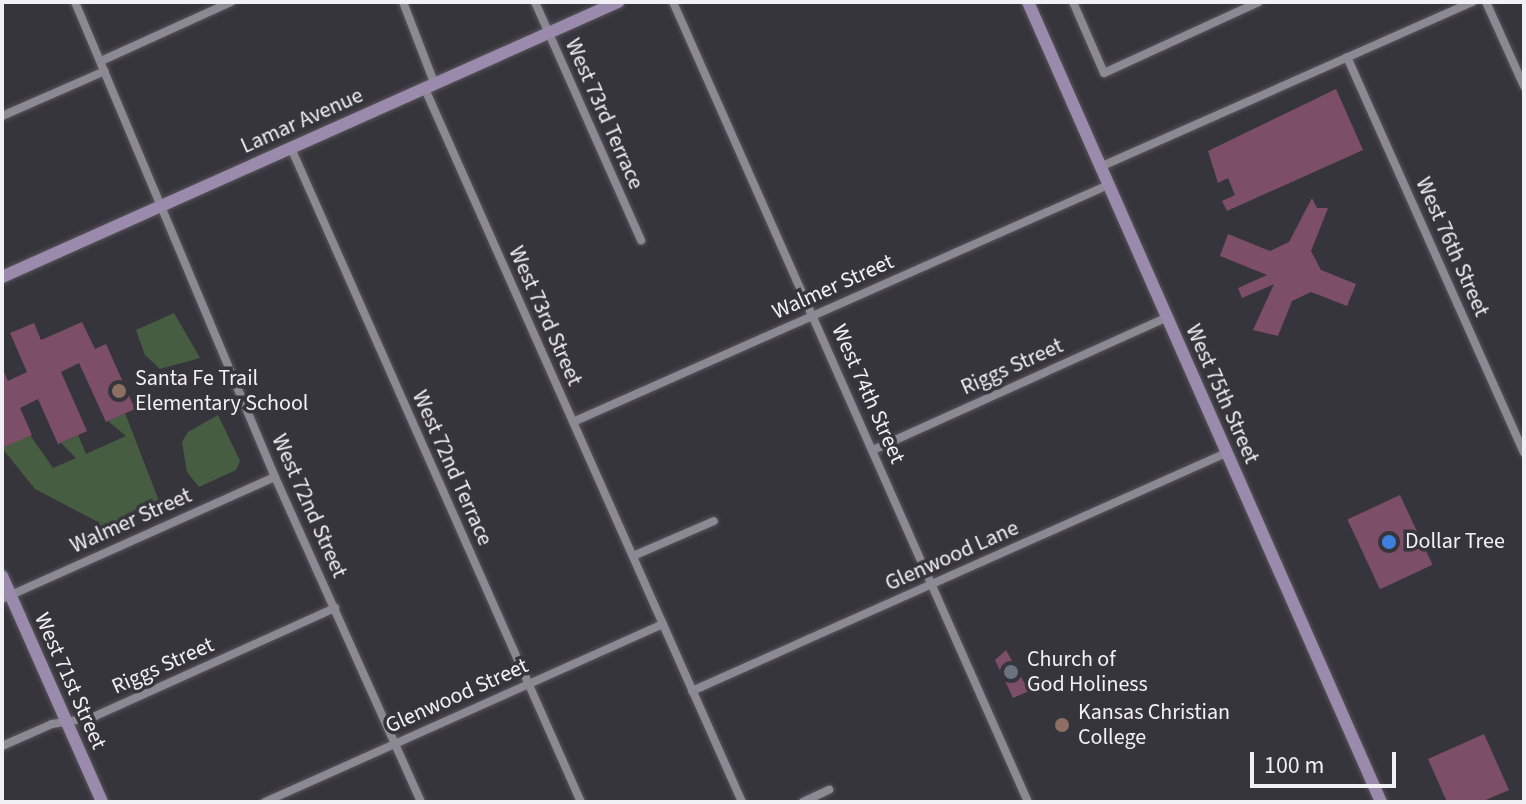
<!DOCTYPE html>
<html>
<head>
<meta charset="utf-8">
<style>
	body { margin:0 }
	#map { position:relative; width:1526px; height:804px; overflow:hidden; background:#37353c; font-family:"Source Sans 3",sans-serif }
	div>[style] { position:absolute }
	.green>* { inset:0; background:#475d42 }
	.building>* { inset:0; background:#7c4e68; transform-origin:0 0 }
	.roads { filter:drop-shadow(0 0 2px #565459) drop-shadow(0 0 2px #565459) }
	.street>* { height:8px; margin:-4px; padding:0 4px; transform-origin:4px; border-radius:4px; background:#8b8991 }
	.secondary>* { height:12px; margin:-6px; padding:0 6px; transform-origin:6px; border-radius:6px; background:#9a8aac }
	.dots>* { width:22px; height:22px; translate:-50% -50%; box-sizing:border-box; border:4px solid #37353c; border-radius:50% }
	span { translate:-50% -50%; white-space:nowrap; text-align:center; line-height:1.15; -webkit-text-stroke:7px #37353c; paint-order:stroke }
	.street-label { font-size:22px; color:#f1f0f4 }
	.poi-label { font-size:22px; color:#f1f0f4 }
	.left { translate:0 -50%; text-align:left }
	.frame { position:absolute; inset:0; border:4px solid #f1f0f4; pointer-events:none }
	.scale { position:absolute; left:1250px; top:752px; width:146px; height:36px; box-sizing:border-box; border:4px solid #f1f0f4; border-top:0; padding-left:10px; font-size:24px; line-height:28px; white-space:nowrap; color:#f1f0f4; -webkit-text-stroke:6px #37353c; paint-order:stroke }
</style>
</head>
<body>
<div id="map">
	<div class="green">
		<i style="clip-path:polygon(174px 313px,200px 358px,160px 369px,145px 355px,136px 330px)"></i>
		<i style="clip-path:polygon(125px 413px,159px 501px,106px 537px,98px 522px,35px 489px,2px 448px,30px 435px,53px 468px,76px 458px,61px 443px,78px 435px,86px 454px,126px 436px,108px 421px)"></i>
		<i style="clip-path:polygon(218px 415px,240px 461px,236px 470px,199px 487px,187px 472px,182px 442px,188px 432px)"></i>
	</div>
	<div class="building">
		<i style="clip-path:polygon(1336px 89px,1363px 150px,1227px 211px,1222px 201px,1235px 195px,1228px 178px,1218px 183px,1208px 151px)"></i>
		<i style="clip-path:polygon(1312px 198px,1317px 208px,1328px 208px,1311px 251px,1321px 270px,1356px 284px,1347px 306px,1311px 292px,1292px 301px,1278px 336px,1253px 330px,1274px 284px,1242px 298px,1238px 288px,1267px 275px,1220px 256px,1228px 234px,1270px 251px,1289px 242px)"></i>
		<i style="clip-path:polygon(82px 322px,95px 349px,106px 344px,135px 409px,106px 422px,79px 363px,61px 372px,87px 431px,58px 444px,38px 399px,20px 408px,32px 435px,2px 448px,2px 367px,8px 381px,27px 372px,10px 333px,34px 323px,41px 340px)"></i>
		<i style="left:1400px;top:495px;width:77px;height:58px;rotate:65deg"></i>
		<i style="clip-path:polygon(1006px 650px,1029px 691px,1013px 698px,995px 660px)"></i>
		<i style="clip-path:polygon(1484px 734px,1509px 790px,1481px 802px,1447px 802px,1428px 759px)"></i>
	</div>
	<div class="roads">
		<div class="street">
			<i style="left:75px;top:2px;width:515px;rotate:67.17deg"></i>
			<i style="left:275px;top:477px;width:356px;rotate:65.8deg"></i>
			<i style="left:403px;top:2px;width:89px;rotate:68.9deg"></i>
			<i style="left:535px;top:2px;width:261px;rotate:66deg"></i>
			<i style="left:673px;top:2px;width:875px;rotate:66.07deg"></i>
			<i style="left:1073px;top:2px;width:77px;rotate:66.4deg"></i>
			<i style="left:1104px;top:73px;width:170px;rotate:-24.6deg"></i>
			<i style="left:1486px;top:2px;width:92px;rotate:65.7deg"></i>
			<i style="left:1347px;top:57px;width:433px;rotate:65.9deg"></i>
			<i style="left:101px;top:61px;width:143px;rotate:-24.4deg"></i>
			<i style="left:425px;top:89px;width:780px;rotate:66.03deg"></i>
			<i style="left:2px;top:116px;width:112px;rotate:-23.6deg"></i>
			<i style="left:291px;top:148px;width:715px;rotate:66.09deg"></i>
			<i style="left:1100px;top:167px;width:408px;rotate:-23.9deg"></i>
			<i style="left:573px;top:422px;width:585px;rotate:-23.89deg"></i>
			<i style="left:873px;top:450px;width:323px;rotate:-24.3deg"></i>
			<i style="left:633px;top:556px;width:88px;rotate:-23.4deg"></i>
			<i style="left:2px;top:599px;width:299px;rotate:-24.1deg"></i>
			<i style="left:692px;top:691px;width:585px;rotate:-24.02deg"></i>
			<i style="left:2px;top:746px;width:55px;rotate:-23.7deg"></i>
			<i style="left:52px;top:724px;width:39px;rotate:-9deg"></i>
			<i style="left:91px;top:718px;width:268px;rotate:-24.3deg"></i>
			<i style="left:265px;top:802px;width:436px;rotate:-24.1deg"></i>
			<i style="left:803px;top:802px;width:29px;rotate:-25deg"></i>
		</div>
		<div class="secondary">
			<i style="left:1028px;top:2px;width:874px;rotate:66.19deg"></i>
			<i style="left:2px;top:277px;width:675px;rotate:-24.06deg"></i>
			<i style="left:2px;top:576px;width:247px;rotate:66.1deg"></i>
		</div>
	</div>
	<div class="dots">
		<i style="left:119px;top:391px;background:#8d6e63"></i>
		<i style="left:1389px;top:542px;background:#3f7fe0"></i>
		<i style="left:1011px;top:672px;background:#6b7280"></i>
		<i style="left:1062px;top:725px;background:#8d6e63"></i>
	</div>
	<div class="street-label">
		<span style="left:604px;top:114px;rotate:66deg">West 73rd Terrace</span>
		<span style="left:302px;top:121px;rotate:-24deg">Lamar Avenue</span>
		<span style="left:1452px;top:247px;rotate:66deg">West 76th Street</span>
		<span style="left:833px;top:287px;rotate:-24deg">Walmer Street</span>
		<span style="left:545px;top:316px;rotate:66deg">West 73rd Street</span>
		<span style="left:1012px;top:367px;rotate:-24deg">Riggs Street</span>
		<span style="left:868px;top:394px;rotate:66deg">West 74th Street</span>
		<span style="left:1222px;top:394px;rotate:66deg">West 75th Street</span>
		<span style="left:452px;top:468px;rotate:66deg">West 72nd Terrace</span>
		<span style="left:309px;top:506px;rotate:66deg">West 72nd Street</span>
		<span style="left:131px;top:521px;rotate:-24deg">Walmer Street</span>
		<span style="left:952px;top:556px;rotate:-24deg">Glenwood Lane</span>
		<span style="left:163px;top:666px;rotate:-24deg">Riggs Street</span>
		<span style="left:70px;top:681px;rotate:66deg">West 71st Street</span>
		<span style="left:457px;top:696px;rotate:-24deg">Glenwood Street</span>
	</div>
	<div class="poi-label">
		<span class="left" style="left:135px;top:391px">Santa Fe Trail<br>Elementary School</span>
		<span class="left" style="left:1405px;top:542px">Dollar Tree</span>
		<span class="left" style="left:1027px;top:672px">Church of<br>God Holiness</span>
		<span class="left" style="left:1078px;top:725px">Kansas Christian<br>College</span>
	</div>
	<div class="frame"></div>
	<div class="scale">100 m</div>
</div>
</body>
</html>
